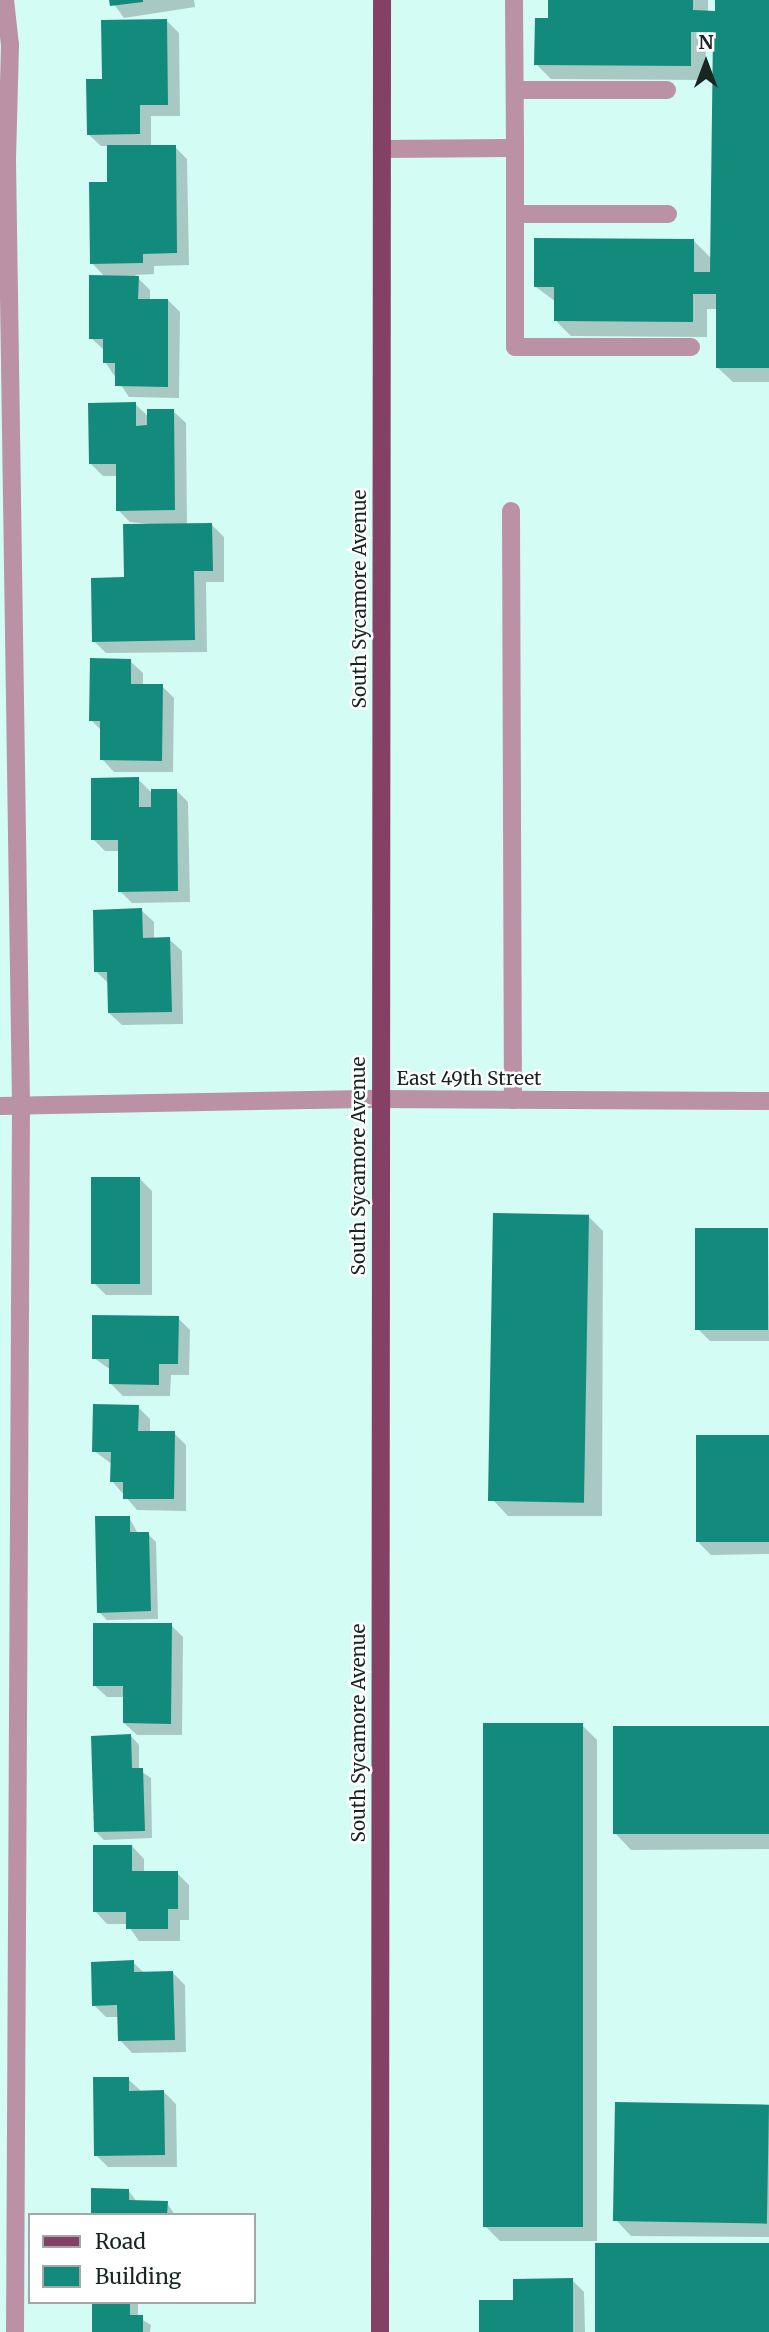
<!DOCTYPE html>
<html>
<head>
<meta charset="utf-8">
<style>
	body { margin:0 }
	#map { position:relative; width:769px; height:2332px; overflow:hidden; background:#d3fcf4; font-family:Merriweather,serif }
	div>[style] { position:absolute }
	.shadow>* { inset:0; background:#0003 }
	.building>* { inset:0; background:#128b7d; transform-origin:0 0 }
	.minor>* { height:18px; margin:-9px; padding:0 9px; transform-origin:9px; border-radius:9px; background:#ba91a5 }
	.major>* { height:18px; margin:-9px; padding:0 9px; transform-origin:9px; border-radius:9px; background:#854066 }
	span { translate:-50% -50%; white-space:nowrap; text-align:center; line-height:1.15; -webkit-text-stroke:5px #fff; paint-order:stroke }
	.street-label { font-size:19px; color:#172623 }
	.legend { position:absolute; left:28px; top:2213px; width:228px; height:91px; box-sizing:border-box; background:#fff; border:2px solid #a2a8a7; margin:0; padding:9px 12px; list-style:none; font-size:21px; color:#172623 }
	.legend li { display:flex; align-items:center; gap:14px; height:35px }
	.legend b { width:35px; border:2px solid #a2a8a7 }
	.north { position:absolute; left:671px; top:28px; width:70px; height:70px; -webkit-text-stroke:5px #fff; paint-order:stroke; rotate:0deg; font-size:19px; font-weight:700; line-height:28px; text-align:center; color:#172623 }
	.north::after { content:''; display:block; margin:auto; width:24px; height:32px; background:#172623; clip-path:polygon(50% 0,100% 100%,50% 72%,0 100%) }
</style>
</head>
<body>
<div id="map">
	<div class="shadow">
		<i style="clip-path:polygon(111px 0,194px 0,195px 7px,124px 18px)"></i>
		<i style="clip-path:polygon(550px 0,708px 0,708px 12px,717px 13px,717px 0,769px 0,769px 382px,733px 382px,717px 367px,717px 309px,707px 309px,707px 337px,571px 336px,556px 321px,556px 302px,536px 287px,694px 241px,712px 259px,715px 47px,706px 46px,705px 80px,551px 79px,536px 64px,550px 20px)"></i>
		<i style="clip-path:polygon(167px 21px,179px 33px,180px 116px,151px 116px,151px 147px,175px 147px,187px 159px,189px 265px,154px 266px,154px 274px,135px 275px,150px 290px,150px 300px,168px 300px,180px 312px,179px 398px,129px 397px,105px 362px,105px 351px,91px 338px,105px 277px,92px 263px,109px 184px,109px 146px,101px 146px,88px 134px,103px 81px)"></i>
		<i style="clip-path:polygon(135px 404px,149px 417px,173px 411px,186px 423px,187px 525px,212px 525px,224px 537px,224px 582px,206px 582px,207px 652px,106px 653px,94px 641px,160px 525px,130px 522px,118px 510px,118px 476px,103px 476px,91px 464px)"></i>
		<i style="clip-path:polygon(130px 661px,143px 673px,143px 686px,162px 686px,174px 698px,173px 772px,114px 772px,102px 759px,102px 731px,91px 720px)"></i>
		<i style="clip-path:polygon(138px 779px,153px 794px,176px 790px,188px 802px,190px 902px,132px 903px,120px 891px,120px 851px,105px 851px,93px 839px)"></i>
		<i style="clip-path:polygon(141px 910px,154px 922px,154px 939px,169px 939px,182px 951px,183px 1024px,122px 1025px,109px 1013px,109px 984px,96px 971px)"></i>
		<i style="clip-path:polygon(139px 1178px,152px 1191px,152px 1295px,106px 1295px,94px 1283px)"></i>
		<i style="clip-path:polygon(588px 1216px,603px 1231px,602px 1516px,508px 1516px,493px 1500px)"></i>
		<i style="clip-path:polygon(768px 1230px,769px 1341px,710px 1341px,698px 1329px)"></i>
		<i style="clip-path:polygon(178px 1318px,190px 1330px,189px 1375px,171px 1375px,170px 1396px,123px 1396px,111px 1384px,111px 1370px,94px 1358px)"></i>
		<i style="clip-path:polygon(138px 1407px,150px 1419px,150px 1433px,174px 1433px,186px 1445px,186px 1511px,137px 1510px,112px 1481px,112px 1464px,94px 1451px)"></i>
		<i style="clip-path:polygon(769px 1437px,769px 1554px,711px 1555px,699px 1543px)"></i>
		<i style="clip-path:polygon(129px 1517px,138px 1534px,148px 1534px,156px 1542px,158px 1619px,107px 1620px,99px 1612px)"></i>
		<i style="clip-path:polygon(171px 1625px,183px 1637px,182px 1735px,137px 1735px,124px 1723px,125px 1697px,107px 1697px,94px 1685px)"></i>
		<i style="clip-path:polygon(582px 1725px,597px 1740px,597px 2241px,500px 2241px,485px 2226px)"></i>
		<i style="clip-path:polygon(769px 1728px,769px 1849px,631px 1850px,616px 1834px)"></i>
		<i style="clip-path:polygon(131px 1736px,139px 1745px,139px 1770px,151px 1778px,152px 1838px,104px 1840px,95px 1831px)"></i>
		<i style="clip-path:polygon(132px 1846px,144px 1859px,144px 1873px,177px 1873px,189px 1885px,189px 1920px,180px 1920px,180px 1941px,139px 1941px,127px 1924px,107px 1924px,95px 1911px)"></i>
		<i style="clip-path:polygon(133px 1962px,145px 1974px,173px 1973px,185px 1985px,186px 2052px,132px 2053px,120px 2040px,119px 2017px,106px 2017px,94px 2005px)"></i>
		<i style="clip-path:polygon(128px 2079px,142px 2092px,164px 2092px,176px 2104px,177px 2167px,108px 2167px,96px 2155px)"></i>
		<i style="clip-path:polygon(769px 2106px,769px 2237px,631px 2236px,616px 2220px)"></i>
		<i style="clip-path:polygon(128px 2190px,137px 2202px,167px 2203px,175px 2215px,93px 2215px)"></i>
		<i style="clip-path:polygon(572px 2280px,584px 2292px,585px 2332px,481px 2332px,514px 2301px)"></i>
		<i style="clip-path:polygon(94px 2302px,138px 2302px,138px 2317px,151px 2325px,150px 2332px,93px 2332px)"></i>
	</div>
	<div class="building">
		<i style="clip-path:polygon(109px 0,143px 0,143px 2px,110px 6px)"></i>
		<i style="clip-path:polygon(548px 0,693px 0,693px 10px,715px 11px,715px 0,769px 0,769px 368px,716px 368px,716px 294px,693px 294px,693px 322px,554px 321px,554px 287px,534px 287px,534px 238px,694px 239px,694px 272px,710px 272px,713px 32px,691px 32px,691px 66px,534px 65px,535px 18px,548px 18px)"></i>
		<i style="clip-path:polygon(167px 19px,168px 105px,140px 105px,140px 134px,87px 135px,86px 79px,102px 79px,101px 20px)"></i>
		<i style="clip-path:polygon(107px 145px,176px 145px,177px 253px,143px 254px,143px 263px,90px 264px,89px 182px,107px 182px)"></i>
		<i style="clip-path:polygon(89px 275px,139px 276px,138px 299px,168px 299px,168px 387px,115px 386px,115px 363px,103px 363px,103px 339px,89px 339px)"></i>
		<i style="clip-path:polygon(136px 402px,136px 426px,147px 425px,147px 409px,174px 409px,175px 510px,116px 511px,116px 464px,89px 464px,88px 403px)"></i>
		<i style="clip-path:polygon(212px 523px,213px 571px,194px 571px,195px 640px,92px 642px,91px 578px,124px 577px,123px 524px)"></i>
		<i style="clip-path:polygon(90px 658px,131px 659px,131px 684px,163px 684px,162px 761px,100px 760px,100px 721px,89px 721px)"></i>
		<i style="clip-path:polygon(139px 777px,139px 807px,151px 807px,151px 789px,177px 789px,178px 891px,118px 892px,118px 840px,91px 840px,91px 778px)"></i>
		<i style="clip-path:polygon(142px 908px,143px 938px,170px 937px,172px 1012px,108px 1013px,107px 972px,94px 972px,93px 910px)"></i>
		<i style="left:91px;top:1177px;width:49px;height:107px"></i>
		<i style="left:493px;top:1213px;width:96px;height:288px;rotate:1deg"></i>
		<i style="left:695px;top:1228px;width:73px;height:102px"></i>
		<i style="clip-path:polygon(92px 1315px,179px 1316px,178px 1364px,159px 1364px,159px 1385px,109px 1384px,109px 1359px,92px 1359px)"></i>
		<i style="clip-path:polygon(93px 1404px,139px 1405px,138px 1431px,175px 1431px,174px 1499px,123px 1499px,123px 1482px,110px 1482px,111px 1452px,92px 1452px)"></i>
		<i style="left:769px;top:1435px;width:107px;height:73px;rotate:90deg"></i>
		<i style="clip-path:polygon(95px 1516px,130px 1516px,130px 1532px,149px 1532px,151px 1611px,97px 1613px)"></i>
		<i style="clip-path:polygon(93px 1623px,172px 1623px,171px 1724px,123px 1723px,123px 1686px,93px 1686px)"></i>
		<i style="left:483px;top:1723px;width:100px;height:504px"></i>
		<i style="left:769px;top:1726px;width:108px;height:156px;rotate:90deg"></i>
		<i style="clip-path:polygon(131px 1734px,132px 1768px,143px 1768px,145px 1831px,94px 1832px,91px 1736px)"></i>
		<i style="clip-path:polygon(93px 1845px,132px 1845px,132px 1871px,178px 1871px,178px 1909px,168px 1909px,168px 1929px,126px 1929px,126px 1912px,93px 1912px)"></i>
		<i style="clip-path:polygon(134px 1960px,134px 1972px,173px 1971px,175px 2040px,118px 2041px,117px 2005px,92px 2006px,91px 1962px)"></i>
		<i style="clip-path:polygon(93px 2077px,129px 2077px,129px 2091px,164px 2090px,165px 2155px,94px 2156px)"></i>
		<i style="left:615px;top:2102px;width:154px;height:119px;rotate:1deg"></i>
		<i style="clip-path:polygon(91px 2188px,129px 2189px,129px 2200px,168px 2201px,167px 2215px,91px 2215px)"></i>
		<i style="left:595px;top:2243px;width:174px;height:89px"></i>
		<i style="clip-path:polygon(573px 2278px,573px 2332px,479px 2332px,479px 2300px,513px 2300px,513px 2279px)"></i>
		<i style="clip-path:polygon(92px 2302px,130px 2302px,130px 2315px,143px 2315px,143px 2332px,92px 2332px)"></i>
	</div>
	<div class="minor">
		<i style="left:5px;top:0;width:45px;rotate:83.7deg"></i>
		<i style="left:10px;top:45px;width:116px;rotate:91.5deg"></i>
		<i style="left:7px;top:161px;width:945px;rotate:89.15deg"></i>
		<i style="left:21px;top:1106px;width:1226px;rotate:90.28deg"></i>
		<i style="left:514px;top:0;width:148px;rotate:89.6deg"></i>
		<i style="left:515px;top:90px;width:152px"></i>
		<i style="left:382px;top:149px;width:133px;rotate:-0.4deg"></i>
		<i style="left:515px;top:148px;width:199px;rotate:90deg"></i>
		<i style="left:515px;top:347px;width:176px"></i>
		<i style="left:515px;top:214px;width:153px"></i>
		<i style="left:511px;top:511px;width:589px;rotate:89.81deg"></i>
		<i style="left:0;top:1106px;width:380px;rotate:-1.1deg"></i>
		<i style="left:380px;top:1099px;width:389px;rotate:0.3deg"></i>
	</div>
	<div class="major">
		<i style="left:380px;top:2332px;width:2332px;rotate:-89.95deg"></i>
	</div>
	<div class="street-label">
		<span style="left:360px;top:599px;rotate:-90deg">South Sycamore Avenue</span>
		<span style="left:469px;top:1079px">East 49th Street</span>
		<span style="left:359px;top:1166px;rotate:-90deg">South Sycamore Avenue</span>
		<span style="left:359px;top:1733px;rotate:-90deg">South Sycamore Avenue</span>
	</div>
	<ul class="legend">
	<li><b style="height:9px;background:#854066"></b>Road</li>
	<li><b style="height:19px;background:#128b7d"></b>Building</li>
	</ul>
	<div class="north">N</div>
</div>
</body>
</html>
